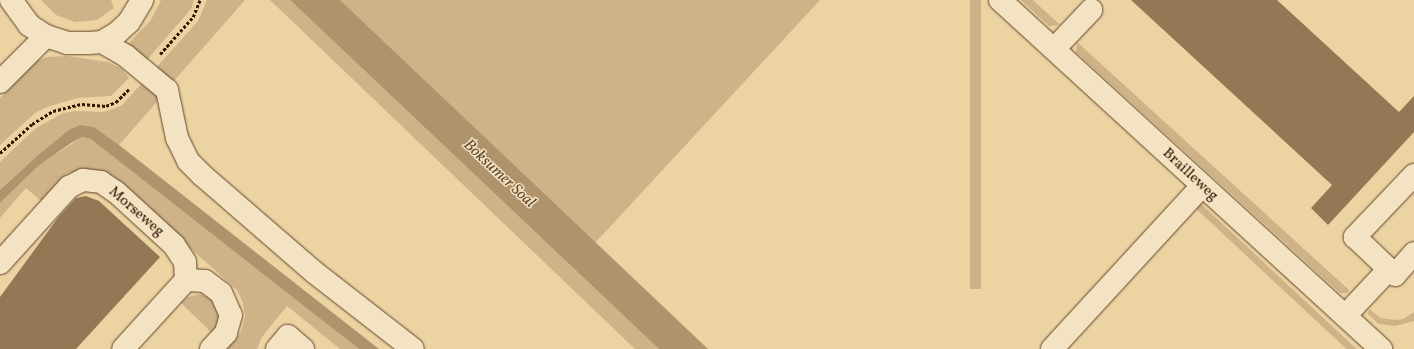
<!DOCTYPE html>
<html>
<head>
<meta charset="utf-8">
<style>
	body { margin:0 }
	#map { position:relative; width:1414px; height:349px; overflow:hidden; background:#ecd4a2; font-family:Vollkorn,serif }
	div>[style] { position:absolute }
	.green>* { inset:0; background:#cdb387; transform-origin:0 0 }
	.water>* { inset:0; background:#ae936c }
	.building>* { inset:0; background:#947856 }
	.path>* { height:2.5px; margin-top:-1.25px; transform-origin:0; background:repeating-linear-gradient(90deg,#351403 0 3px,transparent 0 5px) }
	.roads { filter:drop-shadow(0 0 1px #63442b) drop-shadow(0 0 1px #63442b) }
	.minor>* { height:22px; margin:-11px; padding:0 11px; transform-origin:11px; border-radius:11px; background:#f3e3c3 }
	span { translate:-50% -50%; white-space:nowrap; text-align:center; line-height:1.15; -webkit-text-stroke:3px #f3e3c3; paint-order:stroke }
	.street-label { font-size:15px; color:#351403 }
	.water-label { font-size:16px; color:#65472d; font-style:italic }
</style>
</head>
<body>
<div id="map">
	<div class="green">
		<i style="clip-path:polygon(41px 0,111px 0,114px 8px,97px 20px,75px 22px,56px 15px)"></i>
		<i style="clip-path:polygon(161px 0,194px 0,191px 9px,146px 61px,128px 44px,151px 20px)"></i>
		<i style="clip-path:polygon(207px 0,245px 0,172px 83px,155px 69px,198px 21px)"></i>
		<i style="clip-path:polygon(270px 0,290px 0,659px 349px,635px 349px)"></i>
		<i style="clip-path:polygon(340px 0,820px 0,595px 243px)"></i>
		<i style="left:970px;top:0;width:11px;height:289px"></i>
		<i style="clip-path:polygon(1021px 0,1033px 0,1060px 25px,1049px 26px)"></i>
		<i style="clip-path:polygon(1077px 42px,1349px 290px,1348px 293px,1340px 293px,1076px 52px)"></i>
		<i style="clip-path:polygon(67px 56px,108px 62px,122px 69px,129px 78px,111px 96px,77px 98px,47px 107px,35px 113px,0 145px,0 98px,36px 61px,47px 57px)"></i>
		<i style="clip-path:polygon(144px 81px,162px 96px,119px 145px,94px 127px,36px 157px,0 190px,0 162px,36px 128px,63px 113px,75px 111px,104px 112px,121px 106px)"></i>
		<i style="clip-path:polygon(82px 137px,91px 139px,107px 149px,359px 349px,340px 349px,287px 306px,262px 337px,257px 349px,225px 349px,241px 332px,245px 317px,243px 303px,237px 290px,109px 175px,93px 169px,67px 173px,41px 201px,26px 188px,0 218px,0 203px,37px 167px)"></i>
		<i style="left:1198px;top:201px;width:218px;height:7px;rotate:43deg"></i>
		<i style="clip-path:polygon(200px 294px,209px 297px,222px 310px,219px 322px,211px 332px,181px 303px,188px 297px)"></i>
		<i style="clip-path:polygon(1369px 309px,1381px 318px,1395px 320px,1403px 319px,1414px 312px,1414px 321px,1395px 326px,1379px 324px,1368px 314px)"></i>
	</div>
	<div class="water">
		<i style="clip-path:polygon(290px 0,340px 0,708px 349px,659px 349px)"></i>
		<i style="clip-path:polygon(80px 125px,94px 127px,119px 145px,379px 349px,359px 349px,91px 139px,82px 137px,71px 143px,37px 167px,0 203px,0 190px,36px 157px,69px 130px)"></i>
	</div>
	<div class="building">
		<i style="clip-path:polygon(1131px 0,1277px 0,1399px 112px,1414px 96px,1414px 132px,1328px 225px,1311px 208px,1332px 185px)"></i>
		<i style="clip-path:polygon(86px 196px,99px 201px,160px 257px,76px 349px,0 349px,0 297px,57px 219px,76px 198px)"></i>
	</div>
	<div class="path">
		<i style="left:160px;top:54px;width:50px;rotate:-48.3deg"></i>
		<i style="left:193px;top:17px;width:18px;rotate:-68deg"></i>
		<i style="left:0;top:153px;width:43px;rotate:-42.2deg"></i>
		<i style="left:32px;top:124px;width:25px;rotate:-32deg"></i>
		<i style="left:53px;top:111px;width:30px;rotate:-14deg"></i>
		<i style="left:82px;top:104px;width:24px;rotate:5deg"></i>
		<i style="left:106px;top:106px;width:11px;rotate:-22deg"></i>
		<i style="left:116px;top:102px;width:18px;rotate:-45deg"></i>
	</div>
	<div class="roads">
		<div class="minor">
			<i style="left:11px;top:0;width:31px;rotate:54deg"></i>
			<i style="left:29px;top:25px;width:20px;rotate:33deg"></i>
			<i style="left:46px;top:36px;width:22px;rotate:18deg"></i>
			<i style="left:67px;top:43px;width:22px"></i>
			<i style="left:89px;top:43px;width:13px;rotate:-4deg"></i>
			<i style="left:102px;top:42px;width:17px;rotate:-31deg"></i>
			<i style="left:117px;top:33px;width:16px;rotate:-43deg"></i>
			<i style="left:129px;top:22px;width:26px;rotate:-59deg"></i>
			<i style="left:1000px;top:0;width:517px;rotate:42.49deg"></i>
			<i style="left:102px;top:42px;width:28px;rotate:30deg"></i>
			<i style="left:126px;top:56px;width:53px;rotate:39.7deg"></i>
			<i style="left:167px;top:90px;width:49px;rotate:78.2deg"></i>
			<i style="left:177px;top:138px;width:25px;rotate:64deg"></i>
			<i style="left:188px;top:161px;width:20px;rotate:45deg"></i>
			<i style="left:202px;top:175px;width:148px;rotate:40.9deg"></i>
			<i style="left:314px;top:272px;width:125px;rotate:37.9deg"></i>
			<i style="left:1054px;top:49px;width:54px;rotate:-46.5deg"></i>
			<i style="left:0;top:82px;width:65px;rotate:-45deg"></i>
			<i style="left:1414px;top:175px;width:86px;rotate:133.6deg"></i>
			<i style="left:1355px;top:237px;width:55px;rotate:43.5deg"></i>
			<i style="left:1395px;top:275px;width:29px;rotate:-49deg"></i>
			<i style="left:0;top:263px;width:103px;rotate:-47.8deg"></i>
			<i style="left:69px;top:187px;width:16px;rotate:-27deg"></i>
			<i style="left:83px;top:180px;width:18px;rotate:6deg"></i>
			<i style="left:101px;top:182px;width:18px;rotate:34deg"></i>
			<i style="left:116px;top:192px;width:79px;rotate:42.4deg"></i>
			<i style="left:174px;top:245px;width:20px;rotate:57deg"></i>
			<i style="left:185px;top:262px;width:18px;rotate:87deg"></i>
			<i style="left:186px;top:280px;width:93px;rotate:132.4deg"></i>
			<i style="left:186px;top:280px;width:19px;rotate:3deg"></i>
			<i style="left:205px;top:281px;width:20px;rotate:37deg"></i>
			<i style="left:221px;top:293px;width:24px;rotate:66deg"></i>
			<i style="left:231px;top:315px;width:19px;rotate:106deg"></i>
			<i style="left:226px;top:333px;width:22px;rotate:133deg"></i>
			<i style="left:1345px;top:316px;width:64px;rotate:-46.9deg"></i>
			<i style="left:277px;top:349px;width:17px;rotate:-50deg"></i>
			<i style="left:288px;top:336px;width:20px;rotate:41deg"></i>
			<i style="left:1052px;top:349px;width:222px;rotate:-47.4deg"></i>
		</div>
	</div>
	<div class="street-label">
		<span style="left:1190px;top:175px;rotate:43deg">Brailleweg</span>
		<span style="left:136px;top:212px;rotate:41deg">Morseweg</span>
	</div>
	<div class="water-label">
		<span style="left:499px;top:174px;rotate:43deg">Boksumer Soal</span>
	</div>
</div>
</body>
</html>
